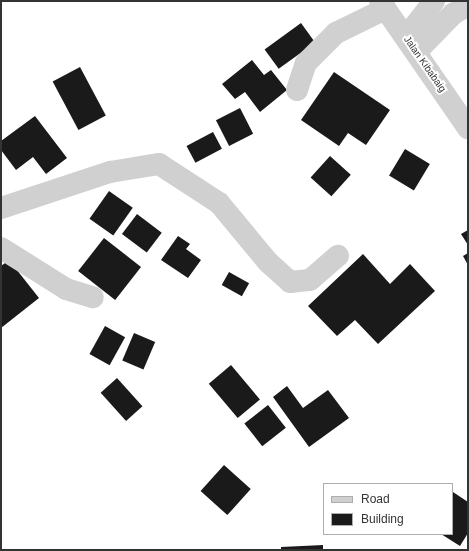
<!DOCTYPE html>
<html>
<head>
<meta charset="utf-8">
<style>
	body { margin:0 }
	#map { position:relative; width:469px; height:551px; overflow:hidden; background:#fff; font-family:Helvetica,sans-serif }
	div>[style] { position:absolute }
	.building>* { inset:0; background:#1a1a1a; transform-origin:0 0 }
	.minor>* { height:22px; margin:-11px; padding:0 11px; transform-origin:11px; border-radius:11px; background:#d0d0d0 }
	span { translate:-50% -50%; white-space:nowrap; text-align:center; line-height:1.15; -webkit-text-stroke:4px #fff; paint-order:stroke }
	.street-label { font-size:10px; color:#333 }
	.frame { position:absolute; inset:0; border:2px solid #333; pointer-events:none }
	.legend { position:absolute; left:323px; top:483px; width:130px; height:52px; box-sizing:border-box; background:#fff; border:1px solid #adadad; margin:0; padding:5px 7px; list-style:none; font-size:12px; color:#333 }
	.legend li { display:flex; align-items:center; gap:8px; height:20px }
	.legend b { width:20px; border:1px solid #adadad }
</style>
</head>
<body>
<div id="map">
	<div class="building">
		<i style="left:301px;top:23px;width:24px;height:45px;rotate:54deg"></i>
		<i style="clip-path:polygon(252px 60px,264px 75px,271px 70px,287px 90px,260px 112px,245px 92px,235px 99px,222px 84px)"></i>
		<i style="left:80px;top:67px;width:55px;height:31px;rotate:62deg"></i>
		<i style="clip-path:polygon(334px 72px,390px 110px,366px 145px,348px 133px,339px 146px,301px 120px)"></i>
		<i style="left:240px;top:108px;width:29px;height:27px;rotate:63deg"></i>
		<i style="clip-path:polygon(35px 116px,67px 158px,46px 174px,33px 157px,16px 170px,1px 150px,1px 141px)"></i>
		<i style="left:213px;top:132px;width:19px;height:30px;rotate:62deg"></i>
		<i style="left:405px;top:149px;width:29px;height:31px;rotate:31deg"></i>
		<i style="left:330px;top:156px;width:28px;height:29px;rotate:42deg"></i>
		<i style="left:109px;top:191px;width:29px;height:34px;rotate:35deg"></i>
		<i style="left:137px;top:214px;width:31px;height:25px;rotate:37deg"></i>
		<i style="clip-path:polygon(468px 230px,468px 245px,461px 234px)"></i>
		<i style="clip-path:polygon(178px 236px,190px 244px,186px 249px,201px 260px,188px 278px,161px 260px)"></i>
		<i style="left:104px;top:238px;width:47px;height:42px;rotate:38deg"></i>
		<i style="clip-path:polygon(468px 253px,468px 265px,463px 256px)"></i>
		<i style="clip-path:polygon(363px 254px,390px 284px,410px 264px,435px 291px,378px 344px,355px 320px,337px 336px,308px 306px)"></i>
		<i style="clip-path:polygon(9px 260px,39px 298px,1px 328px,1px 266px)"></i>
		<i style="left:229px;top:272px;width:23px;height:15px;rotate:29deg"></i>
		<i style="left:105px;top:326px;width:23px;height:32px;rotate:29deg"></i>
		<i style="left:134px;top:333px;width:23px;height:30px;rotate:23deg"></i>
		<i style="left:231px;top:365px;width:45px;height:29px;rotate:50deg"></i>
		<i style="left:117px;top:378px;width:38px;height:22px;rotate:48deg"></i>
		<i style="clip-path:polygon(287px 386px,303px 408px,328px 390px,349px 418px,309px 447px,273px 397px)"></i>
		<i style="left:268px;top:405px;width:29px;height:30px;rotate:52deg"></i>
		<i style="left:224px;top:465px;width:36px;height:35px;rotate:42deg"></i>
		<i style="clip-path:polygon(453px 492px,468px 502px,468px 533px,460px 546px,441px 534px,452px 534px)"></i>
		<i style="clip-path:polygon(323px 545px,323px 550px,281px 550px,281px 547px)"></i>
	</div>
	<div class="minor">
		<i style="left:380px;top:1px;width:155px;rotate:55.3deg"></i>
		<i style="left:406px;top:37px;width:46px;rotate:-52.1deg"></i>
		<i style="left:417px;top:51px;width:52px;rotate:-45.8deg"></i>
		<i style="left:453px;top:14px;width:17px;rotate:-31deg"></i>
		<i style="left:297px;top:90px;width:28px;rotate:-72deg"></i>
		<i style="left:306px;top:63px;width:42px;rotate:-45deg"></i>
		<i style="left:336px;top:33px;width:55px;rotate:-26.1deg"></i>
		<i style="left:1px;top:208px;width:115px;rotate:-18.3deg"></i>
		<i style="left:110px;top:172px;width:50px;rotate:-9.3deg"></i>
		<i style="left:159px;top:164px;width:72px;rotate:33deg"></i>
		<i style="left:219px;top:203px;width:77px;rotate:50.3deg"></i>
		<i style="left:268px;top:262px;width:30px;rotate:42deg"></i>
		<i style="left:290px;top:282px;width:20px;rotate:-6deg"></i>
		<i style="left:310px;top:280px;width:37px;rotate:-41deg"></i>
		<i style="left:1px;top:248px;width:77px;rotate:32.2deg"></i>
		<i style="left:66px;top:289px;width:28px;rotate:17deg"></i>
	</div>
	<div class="street-label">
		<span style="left:425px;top:64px;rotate:55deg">Jalan Kibabaig</span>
	</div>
	<div class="frame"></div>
	<ul class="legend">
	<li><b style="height:5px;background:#d0d0d0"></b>Road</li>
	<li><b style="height:11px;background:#1a1a1a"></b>Building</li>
	</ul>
</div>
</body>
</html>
